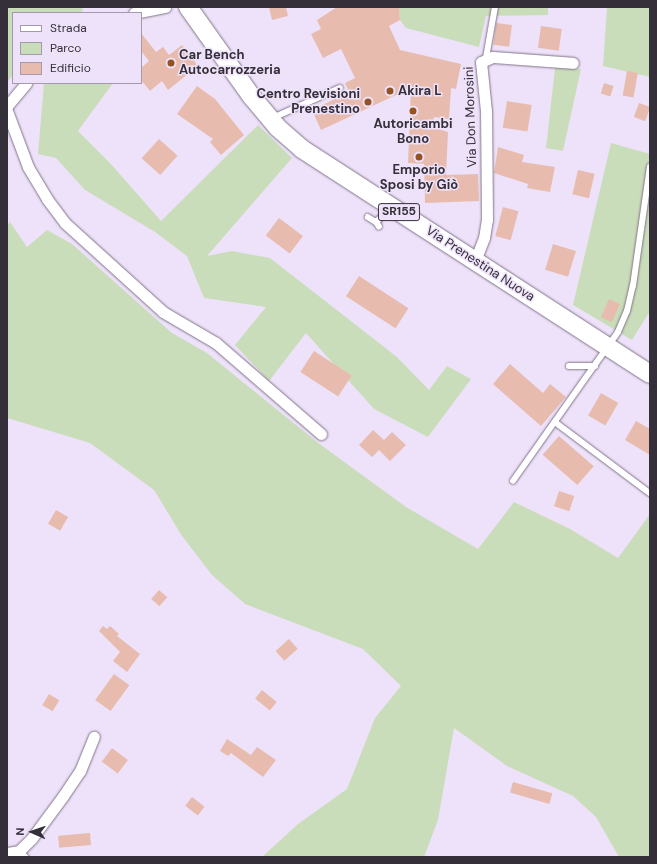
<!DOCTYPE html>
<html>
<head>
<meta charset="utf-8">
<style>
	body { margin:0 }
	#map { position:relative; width:657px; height:864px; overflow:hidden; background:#eee2fa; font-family:"DM Sans",sans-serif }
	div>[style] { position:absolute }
	.green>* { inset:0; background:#caddba }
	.building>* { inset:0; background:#e7bcae; transform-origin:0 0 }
	.roads { filter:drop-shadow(0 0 1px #80758a) drop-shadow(0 0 1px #80758a) }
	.service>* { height:5.5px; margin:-2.75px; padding:0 2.75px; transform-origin:2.75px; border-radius:2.75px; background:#fff }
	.minor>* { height:11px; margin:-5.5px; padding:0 5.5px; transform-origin:5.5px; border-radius:5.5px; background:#fff }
	.primary>* { height:18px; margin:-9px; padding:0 9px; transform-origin:9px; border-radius:9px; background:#fff }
	.dots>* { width:11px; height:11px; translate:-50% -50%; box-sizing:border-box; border:2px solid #eee2fa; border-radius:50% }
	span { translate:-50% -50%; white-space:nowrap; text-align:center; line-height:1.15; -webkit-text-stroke:3px #eee2fa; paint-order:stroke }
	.shield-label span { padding:1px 3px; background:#eee2fa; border:1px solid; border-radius:3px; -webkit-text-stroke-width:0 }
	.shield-label { font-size:12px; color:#342f38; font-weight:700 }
	.poi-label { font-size:13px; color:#342f38; font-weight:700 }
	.left { translate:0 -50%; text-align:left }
	.right { translate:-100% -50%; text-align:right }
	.street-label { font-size:13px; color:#342f38 }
	.frame { position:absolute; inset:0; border:8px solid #342f38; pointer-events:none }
	.legend { position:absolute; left:12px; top:12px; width:130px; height:72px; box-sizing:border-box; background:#eee2fa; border:1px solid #a49aac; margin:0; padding:5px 7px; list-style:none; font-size:12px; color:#342f38 }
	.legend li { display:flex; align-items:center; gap:8px; height:20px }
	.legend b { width:20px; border:1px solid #a49aac }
	.north { position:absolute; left:12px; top:812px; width:40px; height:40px; -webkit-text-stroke:3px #eee2fa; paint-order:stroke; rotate:272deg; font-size:11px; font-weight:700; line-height:16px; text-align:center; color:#342f38 }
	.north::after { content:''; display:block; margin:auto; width:14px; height:18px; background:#342f38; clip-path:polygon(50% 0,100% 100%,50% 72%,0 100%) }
</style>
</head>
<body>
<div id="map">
	<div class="green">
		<i style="clip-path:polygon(7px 7px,82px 7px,83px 13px,13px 13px,13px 75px,7px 82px)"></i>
		<i style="clip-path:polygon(399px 7px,548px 7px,548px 15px,486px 16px,479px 47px,406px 28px,400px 20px)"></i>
		<i style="clip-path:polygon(607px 7px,650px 7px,650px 77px,603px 66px)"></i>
		<i style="clip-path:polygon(555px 68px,581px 69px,563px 151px,546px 148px)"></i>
		<i style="clip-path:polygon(44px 83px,113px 83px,78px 131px,110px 163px,161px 221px,258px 125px,292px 158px,207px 256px,232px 251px,270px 258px,397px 357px,429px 390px,447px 366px,471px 379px,428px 437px,374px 409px,306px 333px,269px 381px,235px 345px,266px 307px,204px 298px,187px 256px,155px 232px,85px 190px,56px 158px,38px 154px)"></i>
		<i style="clip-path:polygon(611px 143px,650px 154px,650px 311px,632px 340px,573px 305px)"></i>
		<i style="clip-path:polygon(10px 222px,27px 247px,47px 230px,72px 244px,172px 333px,207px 353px,317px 442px,406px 507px,478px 549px,514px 502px,570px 529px,618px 558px,650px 514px,650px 857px,619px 857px,596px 817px,573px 796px,507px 766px,454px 728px,438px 820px,424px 857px,262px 857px,298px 824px,347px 789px,375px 718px,401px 686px,363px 649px,245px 604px,212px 575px,182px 536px,154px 490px,90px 443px,7px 418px,7px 226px)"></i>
	</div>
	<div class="building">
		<i style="clip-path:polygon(269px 7px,286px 7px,288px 16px,272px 20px)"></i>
		<i style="clip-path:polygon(337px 7px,399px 7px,400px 20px,389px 26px,400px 50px,461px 64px,456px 89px,451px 88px,449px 119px,434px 117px,432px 127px,448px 132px,446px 175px,478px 174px,479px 201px,425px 203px,424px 164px,408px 163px,411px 88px,321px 130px,312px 110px,349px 92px,345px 83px,355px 78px,341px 49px,323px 58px,311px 34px,321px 29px,317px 20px)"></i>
		<i style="left:496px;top:23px;width:16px;height:22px;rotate:7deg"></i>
		<i style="left:541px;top:26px;width:21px;height:22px;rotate:8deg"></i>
		<i style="clip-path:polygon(141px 33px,156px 52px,163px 47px,169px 55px,182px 45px,198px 66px,168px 90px,162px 81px,150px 91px,141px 80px,141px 68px,149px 61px,141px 51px)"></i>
		<i style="left:627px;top:71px;width:11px;height:25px;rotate:10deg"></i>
		<i style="left:604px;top:83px;width:10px;height:11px;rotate:17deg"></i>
		<i style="clip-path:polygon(197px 86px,215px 99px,244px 135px,221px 155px,210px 142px,213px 139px,177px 114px)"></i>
		<i style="left:507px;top:101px;width:25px;height:27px;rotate:9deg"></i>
		<i style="left:639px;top:103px;width:12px;height:15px;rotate:20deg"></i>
		<i style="left:159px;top:139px;width:25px;height:26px;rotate:42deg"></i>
		<i style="clip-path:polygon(498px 147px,524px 155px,522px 162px,555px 167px,550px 192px,527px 188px,528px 184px,494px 173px)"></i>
		<i style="left:578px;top:170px;width:17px;height:25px;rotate:13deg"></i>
		<i style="left:503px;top:207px;width:16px;height:30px;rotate:15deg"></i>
		<i style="left:279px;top:218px;width:30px;height:22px;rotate:37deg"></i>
		<i style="left:553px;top:244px;width:24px;height:27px;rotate:17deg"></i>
		<i style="left:359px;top:276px;width:59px;height:24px;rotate:33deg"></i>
		<i style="left:609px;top:299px;width:12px;height:20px;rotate:24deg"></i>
		<i style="left:314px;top:351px;width:45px;height:25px;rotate:33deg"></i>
		<i style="clip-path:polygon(510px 364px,543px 393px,550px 384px,566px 397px,541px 426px,493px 384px)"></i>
		<i style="left:601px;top:393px;width:20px;height:26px;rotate:30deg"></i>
		<i style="clip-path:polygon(636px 421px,650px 429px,650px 455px,625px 440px)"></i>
		<i style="clip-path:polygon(373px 430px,384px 440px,392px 432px,406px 445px,390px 461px,379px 450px,372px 457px,359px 445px)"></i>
		<i style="left:559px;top:436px;width:46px;height:25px;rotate:41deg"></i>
		<i style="left:559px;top:491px;width:16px;height:16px;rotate:18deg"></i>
		<i style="left:56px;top:510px;width:14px;height:16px;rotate:30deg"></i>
		<i style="left:159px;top:590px;width:11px;height:12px;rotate:41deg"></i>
		<i style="clip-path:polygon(103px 626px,107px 629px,110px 626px,119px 634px,117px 636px,140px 654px,127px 672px,113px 661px,120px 652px,99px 631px)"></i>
		<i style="left:289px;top:639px;width:13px;height:18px;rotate:48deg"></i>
		<i style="left:114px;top:674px;width:19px;height:32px;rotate:36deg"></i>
		<i style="left:262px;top:690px;width:19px;height:11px;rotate:39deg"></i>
		<i style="left:49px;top:694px;width:12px;height:13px;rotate:31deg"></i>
		<i style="clip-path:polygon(227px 739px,251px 755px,257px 747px,276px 760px,263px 777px,231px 753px,228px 756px,220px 751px)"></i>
		<i style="left:112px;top:748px;width:20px;height:17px;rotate:37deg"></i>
		<i style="left:513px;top:782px;width:41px;height:11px;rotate:16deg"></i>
		<i style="left:192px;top:797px;width:16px;height:11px;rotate:38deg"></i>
		<i style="left:90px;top:833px;width:12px;height:32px;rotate:85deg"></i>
	</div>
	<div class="roads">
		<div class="service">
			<i style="left:486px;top:58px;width:52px;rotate:-80deg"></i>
			<i style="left:273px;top:118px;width:73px;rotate:-24.1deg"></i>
			<i style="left:368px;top:217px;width:9px;rotate:32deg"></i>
			<i style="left:379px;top:227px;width:6px;rotate:-121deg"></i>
			<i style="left:376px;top:222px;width:19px;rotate:-43deg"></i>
			<i style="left:569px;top:366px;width:26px"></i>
			<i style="left:555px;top:422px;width:119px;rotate:36.8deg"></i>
			<i style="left:513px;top:481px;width:182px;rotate:-54.8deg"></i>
			<i style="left:618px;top:332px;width:23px;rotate:-67deg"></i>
			<i style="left:627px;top:311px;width:26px;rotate:-77deg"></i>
			<i style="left:633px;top:286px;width:120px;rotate:-81.9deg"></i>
			<i style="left:19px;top:851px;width:9px;rotate:41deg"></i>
		</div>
		<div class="minor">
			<i style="left:134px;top:13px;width:32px;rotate:-11deg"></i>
			<i style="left:7px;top:106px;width:30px;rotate:-50deg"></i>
			<i style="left:7px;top:111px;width:60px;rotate:69.4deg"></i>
			<i style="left:28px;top:167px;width:37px;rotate:59deg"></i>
			<i style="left:47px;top:199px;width:30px;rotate:53deg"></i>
			<i style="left:65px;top:223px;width:132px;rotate:42.2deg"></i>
			<i style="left:163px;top:312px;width:61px;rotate:30.3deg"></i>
			<i style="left:216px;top:343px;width:139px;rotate:40.9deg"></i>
			<i style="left:475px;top:261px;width:25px;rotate:-69deg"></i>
			<i style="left:484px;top:238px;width:18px;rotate:-81deg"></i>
			<i style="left:487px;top:220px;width:109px;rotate:-90.5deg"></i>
			<i style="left:486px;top:111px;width:49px;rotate:-95.8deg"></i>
			<i style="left:481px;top:62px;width:12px;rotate:-24deg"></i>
			<i style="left:492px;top:57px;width:81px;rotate:4.2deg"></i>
			<i style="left:7px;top:853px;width:12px;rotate:-9deg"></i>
			<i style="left:19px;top:851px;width:18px;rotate:-45deg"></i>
			<i style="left:32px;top:838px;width:52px;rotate:-53.6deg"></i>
			<i style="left:63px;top:796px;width:30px;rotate:-56deg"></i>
			<i style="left:80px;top:771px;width:37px;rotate:-68deg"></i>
		</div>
		<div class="primary">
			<i style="left:188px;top:7px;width:110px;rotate:54.6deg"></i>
			<i style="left:252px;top:97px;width:40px;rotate:50deg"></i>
			<i style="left:278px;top:128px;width:32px;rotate:41deg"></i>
			<i style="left:302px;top:149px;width:414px;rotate:32.9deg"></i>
		</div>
	</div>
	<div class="dots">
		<i style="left:171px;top:63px;background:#945121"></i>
		<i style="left:390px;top:91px;background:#945121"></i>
		<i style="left:368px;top:102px;background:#945121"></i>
		<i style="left:413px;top:111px;background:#945121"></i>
		<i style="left:419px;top:157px;background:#945121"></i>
	</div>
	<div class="shield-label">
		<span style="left:399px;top:212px">SR155</span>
	</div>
	<div class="poi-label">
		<span class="left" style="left:179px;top:63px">Car Bench<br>Autocarrozzeria</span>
		<span class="left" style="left:398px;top:91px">Akira L</span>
		<span class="right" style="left:360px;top:102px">Centro Revisioni<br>Prenestino</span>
		<span style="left:413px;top:132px">Autoricambi<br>Bono</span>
		<span style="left:419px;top:178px">Emporio<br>Sposi by Giò</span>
	</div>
	<div class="street-label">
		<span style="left:471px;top:117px;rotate:-92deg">Via Don Morosini</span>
		<span style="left:480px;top:264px;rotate:33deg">Via Prenestina Nuova</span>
	</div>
	<div class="frame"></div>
	<ul class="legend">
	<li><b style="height:5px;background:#fff"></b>Strada</li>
	<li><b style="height:11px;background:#caddba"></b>Parco</li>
	<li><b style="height:11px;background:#e7bcae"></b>Edificio</li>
	</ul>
	<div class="north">N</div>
</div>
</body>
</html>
